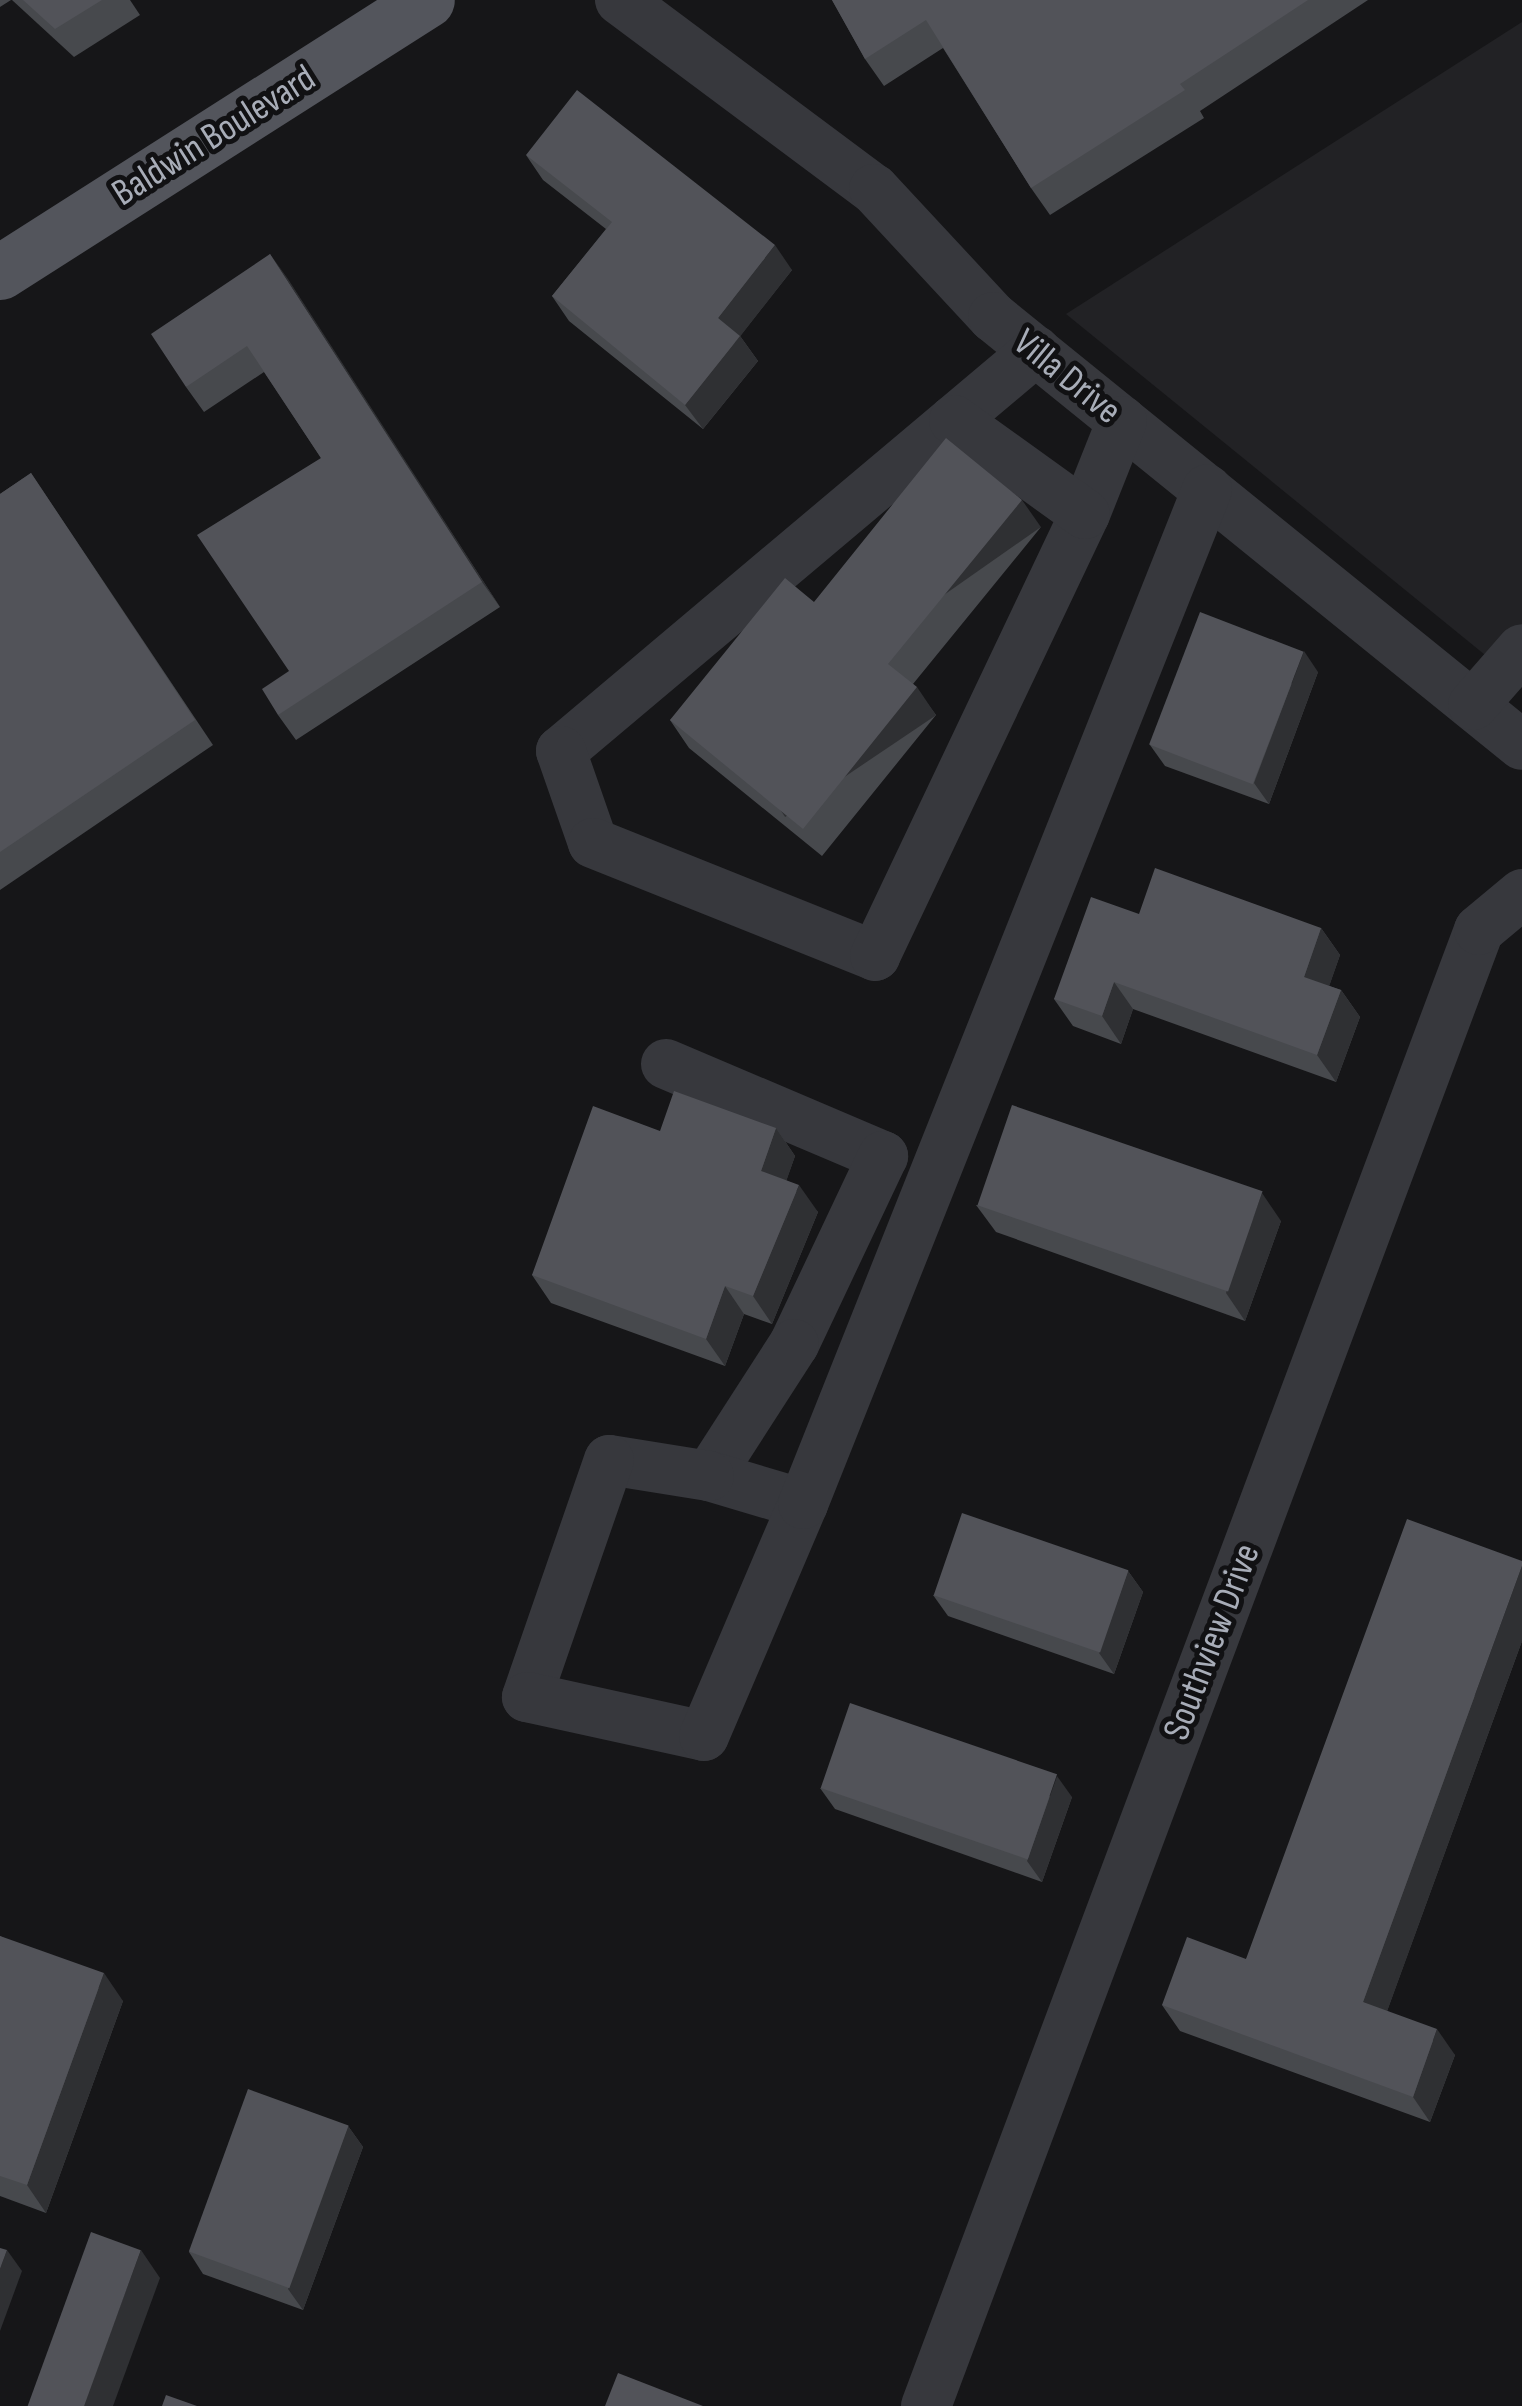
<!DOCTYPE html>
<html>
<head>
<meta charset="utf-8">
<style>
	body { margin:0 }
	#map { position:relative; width:1522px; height:2406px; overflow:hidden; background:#161618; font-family:"Sofia Sans Condensed",sans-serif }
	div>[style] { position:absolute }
	.built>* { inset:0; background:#222225 }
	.minor>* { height:50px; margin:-25px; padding:0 25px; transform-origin:25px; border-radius:25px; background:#37383d }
	.major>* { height:55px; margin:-27.5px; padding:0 27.5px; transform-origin:27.5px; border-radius:27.5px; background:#53555c }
	.wall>* { inset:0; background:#47494d }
	.shaded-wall>* { inset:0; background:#2f3033; transform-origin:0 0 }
	.building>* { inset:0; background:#525359; transform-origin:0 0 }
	span { translate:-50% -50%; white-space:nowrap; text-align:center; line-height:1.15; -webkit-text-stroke:10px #111113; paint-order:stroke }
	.street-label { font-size:38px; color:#a8adb8 }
</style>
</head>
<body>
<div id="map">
	<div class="built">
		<i style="clip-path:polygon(1522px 22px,1522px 685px,1066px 314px)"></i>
	</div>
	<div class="minor">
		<i style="left:620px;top:0;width:317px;rotate:36.7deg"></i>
		<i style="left:874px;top:189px;width:175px;rotate:47.1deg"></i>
		<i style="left:993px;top:317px;width:680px;rotate:38.98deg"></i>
		<i style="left:1036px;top:351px;width:621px;rotate:139.9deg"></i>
		<i style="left:561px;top:751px;width:97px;rotate:70.8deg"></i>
		<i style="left:593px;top:843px;width:304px;rotate:21.8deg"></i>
		<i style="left:875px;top:956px;width:489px;rotate:-64.6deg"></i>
		<i style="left:1085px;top:514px;width:100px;rotate:-68.3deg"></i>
		<i style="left:954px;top:420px;width:161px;rotate:35.7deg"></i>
		<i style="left:1473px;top:705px;width:74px;rotate:-48.8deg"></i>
		<i style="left:666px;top:1064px;width:236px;rotate:23deg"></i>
		<i style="left:883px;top:1156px;width:208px;rotate:115.3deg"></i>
		<i style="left:794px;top:1344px;width:157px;rotate:122.8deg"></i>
		<i style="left:803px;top:1504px;width:98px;rotate:-163.4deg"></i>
		<i style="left:709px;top:1476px;width:101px;rotate:-170.9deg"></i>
		<i style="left:609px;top:1460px;width:251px;rotate:109.1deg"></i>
		<i style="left:527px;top:1697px;width:181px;rotate:12.4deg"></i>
		<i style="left:704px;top:1736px;width:252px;rotate:-66.9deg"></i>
		<i style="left:803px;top:1504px;width:1092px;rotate:-68.28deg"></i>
		<i style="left:926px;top:2406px;width:1576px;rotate:-69.46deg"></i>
		<i style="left:1479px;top:930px;width:56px;rotate:-39.9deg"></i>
	</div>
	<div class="major">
		<i style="left:0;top:272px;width:506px;rotate:-32.5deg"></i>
	</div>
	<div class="wall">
		<i style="clip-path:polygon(0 0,11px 0,0 7px)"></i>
		<i style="clip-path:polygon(12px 0,130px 0,140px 15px,74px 57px)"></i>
		<i style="clip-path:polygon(832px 0,1368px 0,1200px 111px,1204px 118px,1050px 215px,1031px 188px,943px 48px,884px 86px,865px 59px)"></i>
		<i style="clip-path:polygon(526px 155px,792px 270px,740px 336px,758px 361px,703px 429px,569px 321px,552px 296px,606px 229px,543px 180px)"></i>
		<i style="clip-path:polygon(270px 254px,500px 607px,296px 740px,278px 715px,289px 671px,321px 458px,264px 372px,204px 412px,186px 387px)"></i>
		<i style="clip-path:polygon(31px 473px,213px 745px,0 890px,0 494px)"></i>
		<i style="clip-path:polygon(1041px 527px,913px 684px,936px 715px,822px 856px,689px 748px,670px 720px,814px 602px)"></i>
		<i style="clip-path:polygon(1318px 672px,1269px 804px,1165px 766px,1150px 745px)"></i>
		<i style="clip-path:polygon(1139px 914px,1321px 928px,1340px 955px,1329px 986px,1341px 990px,1360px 1017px,1336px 1082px,1133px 1009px,1121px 1044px,1073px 1026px,1054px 999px)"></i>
		<i style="clip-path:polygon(776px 1128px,795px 1156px,786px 1181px,818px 1212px,772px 1324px,744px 1314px,725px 1366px,551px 1303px,532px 1275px,660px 1131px)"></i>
		<i style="clip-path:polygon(976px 1205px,1281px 1221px,1245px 1321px,996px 1232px)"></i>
		<i style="clip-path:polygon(1128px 1571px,1143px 1592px,1114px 1674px,948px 1616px,933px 1595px)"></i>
		<i style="clip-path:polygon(1522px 1641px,1387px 2011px,1455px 2055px,1430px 2122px,1180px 2031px,1162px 2005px,1246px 1959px)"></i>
		<i style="clip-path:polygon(820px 1788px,1072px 1797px,1042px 1882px,835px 1809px)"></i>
		<i style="clip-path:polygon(0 1936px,123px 2001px,46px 2213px,0 2196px)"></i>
		<i style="clip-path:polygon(348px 2126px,363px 2147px,303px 2310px,203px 2274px,189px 2252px)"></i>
	</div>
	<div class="shaded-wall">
		<i style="clip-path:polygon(775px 245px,792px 270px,735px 343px,718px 318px)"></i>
		<i style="clip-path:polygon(270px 254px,288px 279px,500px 607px,482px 582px)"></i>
		<i style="clip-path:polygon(740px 336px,758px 361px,703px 429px,685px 405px)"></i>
		<i style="left:1022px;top:500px;width:33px;height:212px;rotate:55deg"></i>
		<i style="clip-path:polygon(1304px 651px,1318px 672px,1269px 804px,1254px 783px)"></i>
		<i style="left:917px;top:687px;width:34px;height:182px;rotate:56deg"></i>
		<i style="clip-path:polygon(1321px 928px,1340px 955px,1323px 1004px,1304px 977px)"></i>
		<i style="clip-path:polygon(1114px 982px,1133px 1009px,1121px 1044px,1102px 1016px)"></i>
		<i style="clip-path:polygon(1341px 990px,1360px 1017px,1336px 1082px,1317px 1055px)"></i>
		<i style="clip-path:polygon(776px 1128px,795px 1156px,780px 1199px,761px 1171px)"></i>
		<i style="clip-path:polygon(799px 1185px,818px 1212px,772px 1324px,753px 1296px)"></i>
		<i style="clip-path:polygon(1262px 1193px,1281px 1221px,1245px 1321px,1226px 1293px)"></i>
		<i style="clip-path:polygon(725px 1286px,744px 1314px,725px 1366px,706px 1339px)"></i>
		<i style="clip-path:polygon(1522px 1566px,1522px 1641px,1381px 2028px,1363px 2002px)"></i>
		<i style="clip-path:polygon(1128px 1571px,1143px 1592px,1114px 1674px,1099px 1653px)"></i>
		<i style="clip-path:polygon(1057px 1776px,1072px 1797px,1042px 1882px,1027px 1861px)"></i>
		<i style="clip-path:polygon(104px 1973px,123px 2001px,46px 2213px,27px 2185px)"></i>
		<i style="clip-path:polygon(1437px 2029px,1455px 2055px,1430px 2122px,1413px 2097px)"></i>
		<i style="clip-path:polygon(348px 2126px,363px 2147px,303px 2310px,288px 2289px)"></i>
		<i style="clip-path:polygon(7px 2250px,22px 2271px,0 2331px,0 2269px)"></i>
		<i style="clip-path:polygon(141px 2250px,160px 2278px,113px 2406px,83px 2406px)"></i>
	</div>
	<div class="building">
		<i style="clip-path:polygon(23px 0,102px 0,55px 29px)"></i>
		<i style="clip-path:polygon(832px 0,1308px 0,1180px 84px,1185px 90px,1031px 188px,926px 20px,865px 59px)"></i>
		<i style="clip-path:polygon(577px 90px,775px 245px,718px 318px,740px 336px,685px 405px,552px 296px,612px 222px,526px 155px)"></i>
		<i style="clip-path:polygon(270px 254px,482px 582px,278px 715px,262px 689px,289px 671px,197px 535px,321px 458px,247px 346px,186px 387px,151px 334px)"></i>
		<i style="clip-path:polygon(946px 438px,1022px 500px,888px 664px,917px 687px,803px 829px,670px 720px,785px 578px,814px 602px)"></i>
		<i style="clip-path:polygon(31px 473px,195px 720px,0 852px,0 494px)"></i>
		<i style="left:1200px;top:612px;width:111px;height:142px;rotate:21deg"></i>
		<i style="clip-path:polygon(1155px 868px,1321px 928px,1304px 977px,1341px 990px,1317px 1055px,1114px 982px,1102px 1016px,1054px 999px,1091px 897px,1139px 914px)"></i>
		<i style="clip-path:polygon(674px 1091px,776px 1128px,761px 1171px,799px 1185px,753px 1296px,725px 1286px,706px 1339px,532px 1275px,593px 1106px,660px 1131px)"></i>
		<i style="left:1012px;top:1105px;width:265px;height:106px;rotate:19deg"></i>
		<i style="left:962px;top:1513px;width:176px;height:87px;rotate:19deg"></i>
		<i style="clip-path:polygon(1407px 1519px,1522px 1561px,1522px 1566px,1363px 2002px,1437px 2029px,1413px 2097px,1162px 2005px,1187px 1937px,1246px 1959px)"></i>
		<i style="left:850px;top:1703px;width:219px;height:90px;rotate:19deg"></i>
		<i style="clip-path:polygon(0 1936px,104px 1973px,27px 2185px,0 2176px)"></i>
		<i style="left:248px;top:2089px;width:107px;height:173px;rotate:20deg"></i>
		<i style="left:91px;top:2232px;width:53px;height:186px;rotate:20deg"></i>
		<i style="clip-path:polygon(0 2248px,7px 2250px,0 2269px)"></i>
		<i style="clip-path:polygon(618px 2373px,703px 2406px,605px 2406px)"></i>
		<i style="clip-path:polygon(166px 2395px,197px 2406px,162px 2406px)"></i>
	</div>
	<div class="street-label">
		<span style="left:214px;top:136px;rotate:-32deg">Baldwin Boulevard</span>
		<span style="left:1067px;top:377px;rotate:39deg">Villa Drive</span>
		<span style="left:1212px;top:1642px;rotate:-69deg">Southview Drive</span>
	</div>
</div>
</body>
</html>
